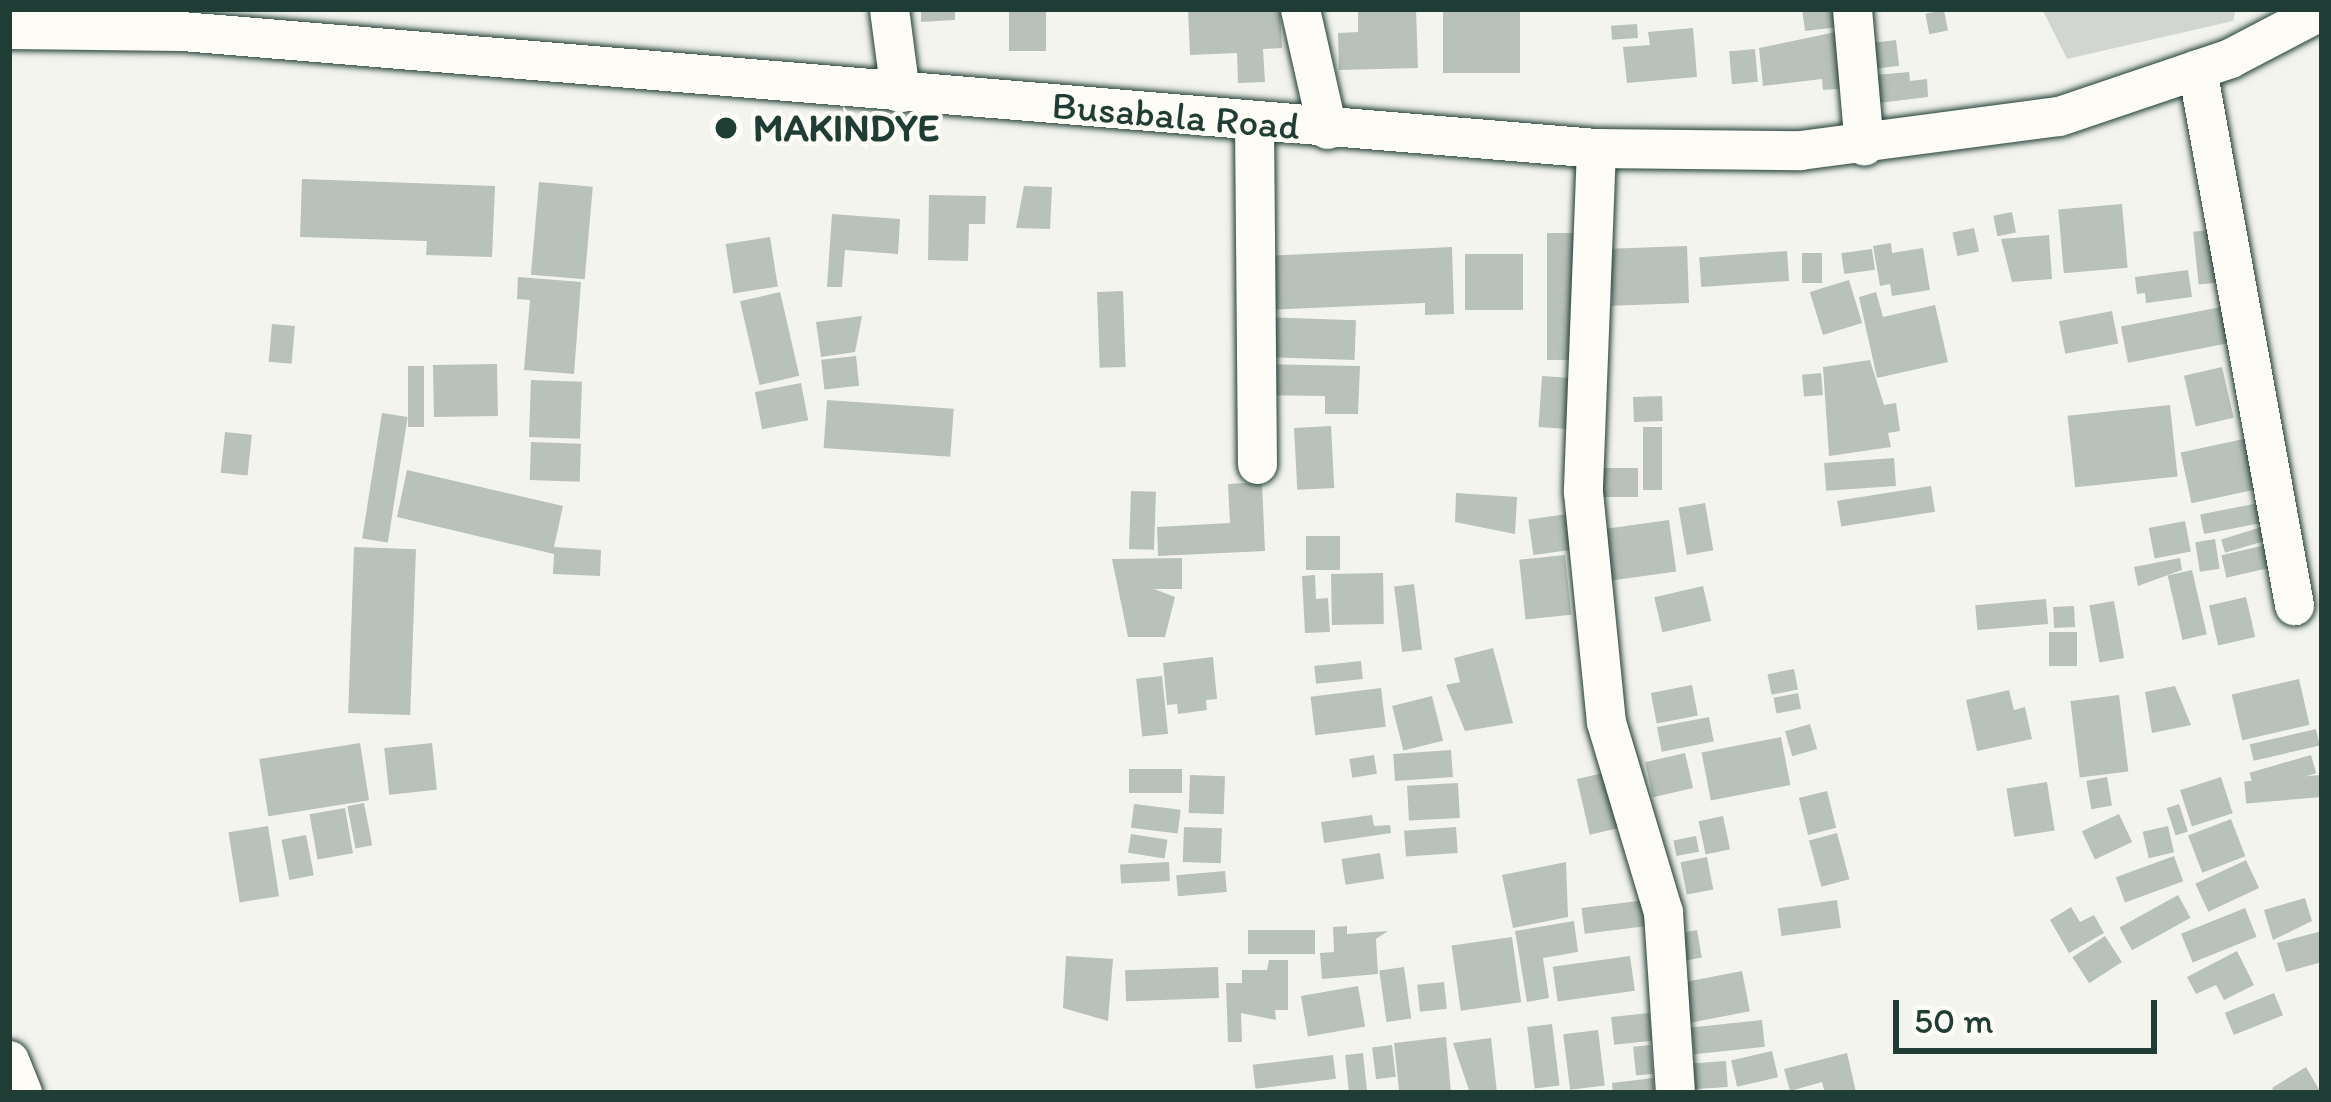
<!DOCTYPE html>
<html>
<head>
<meta charset="utf-8">
<style>
	body { margin:0 }
	#map { position:relative; width:2331px; height:1102px; overflow:hidden; background:#f4f4ef; font-family:Itim,sans-serif }
	div>[style] { position:absolute }
	.green>* { inset:0; background:#d1d6d1 }
	.building>* { inset:0; background:#b9c1bb; transform-origin:0 0 }
	.roads { filter:drop-shadow(0 0 3px #1f3d34) drop-shadow(0 0 3px #1f3d34) }
	.minor>* { height:39px; margin:-19.5px; padding:0 19.5px; transform-origin:19.5px; border-radius:19.5px; background:#fdfcf7 }
	.dots>* { width:33px; height:33px; translate:-50% -50%; box-sizing:border-box; border:6px solid #fdfcf7; border-radius:50% }
	span { translate:-50% -50%; white-space:nowrap; text-align:center; line-height:1.15; -webkit-text-stroke:9px #fdfcf7; paint-order:stroke }
	.street-label { font-size:39px; color:#1f3d34 }
	.poi-label { font-size:39px; color:#1f3d34; font-weight:700 }
	.left { translate:0 -50%; text-align:left }
	.frame { position:absolute; inset:0; border:12px solid #1f3d34; pointer-events:none }
	.scale { position:absolute; left:1893px; top:1000px; width:264px; height:54px; box-sizing:border-box; border:6px solid #1f3d34; border-top:0; padding-left:15px; font-size:36px; line-height:42px; white-space:nowrap; color:#1f3d34; -webkit-text-stroke:9px #fdfcf7; paint-order:stroke }
</style>
</head>
<body>
<div id="map">
	<div class="green">
		<i style="clip-path:polygon(2042px 9px,2236px 9px,2233px 21px,2067px 59px)"></i>
	</div>
	<div class="building">
		<i style="clip-path:polygon(921px 9px,955px 9px,955px 20px,921px 22px)"></i>
		<i style="left:1009px;top:9px;width:37px;height:42px"></i>
		<i style="clip-path:polygon(1188px 9px,1280px 9px,1282px 48px,1263px 49px,1265px 82px,1238px 83px,1237px 53px,1190px 55px)"></i>
		<i style="clip-path:polygon(1358px 9px,1416px 9px,1418px 68px,1339px 70px,1338px 33px,1358px 32px)"></i>
		<i style="left:1443px;top:9px;width:77px;height:64px"></i>
		<i style="clip-path:polygon(1802px 9px,1845px 9px,1847px 26px,1805px 31px)"></i>
		<i style="left:1944px;top:10px;width:21px;height:19px;rotate:79deg"></i>
		<i style="left:1637px;top:24px;width:14px;height:26px;rotate:86deg"></i>
		<i style="clip-path:polygon(1693px 28px,1697px 77px,1627px 83px,1623px 47px,1650px 45px,1648px 32px)"></i>
		<i style="clip-path:polygon(1846px 30px,1851px 88px,1823px 90px,1822px 79px,1763px 86px,1759px 48px)"></i>
		<i style="left:1896px;top:40px;width:26px;height:23px;rotate:83deg"></i>
		<i style="left:1755px;top:49px;width:33px;height:26px;rotate:85deg"></i>
		<i style="clip-path:polygon(1909px 72px,1910px 81px,1927px 79px,1928px 97px,1878px 103px,1875px 75px)"></i>
		<i style="clip-path:polygon(302px 179px,495px 186px,492px 257px,426px 255px,427px 241px,300px 237px)"></i>
		<i style="left:539px;top:182px;width:54px;height:93px;rotate:5deg"></i>
		<i style="clip-path:polygon(1024px 186px,1052px 187px,1050px 229px,1016px 228px)"></i>
		<i style="clip-path:polygon(929px 195px,986px 196px,985px 224px,969px 224px,968px 261px,928px 260px)"></i>
		<i style="left:2122px;top:204px;width:64px;height:64px;rotate:85deg"></i>
		<i style="left:2012px;top:212px;width:21px;height:19px;rotate:79deg"></i>
		<i style="clip-path:polygon(832px 214px,900px 219px,898px 254px,845px 250px,842px 287px,827px 287px)"></i>
		<i style="left:1974px;top:228px;width:24px;height:22px;rotate:78deg"></i>
		<i style="left:2220px;top:229px;width:53px;height:27px;rotate:84deg"></i>
		<i style="left:1547px;top:233px;width:31px;height:127px"></i>
		<i style="clip-path:polygon(2049px 235px,2052px 279px,2012px 282px,2001px 239px)"></i>
		<i style="left:770px;top:237px;width:50px;height:45px;rotate:81deg"></i>
		<i style="clip-path:polygon(1891px 243px,1892px 253px,1923px 248px,1930px 290px,1892px 296px,1890px 284px,1880px 286px,1873px 246px)"></i>
		<i style="left:1687px;top:246px;width:57px;height:77px;rotate:88deg"></i>
		<i style="clip-path:polygon(1452px 247px,1454px 314px,1425px 315px,1425px 303px,1266px 310px,1264px 256px)"></i>
		<i style="left:1872px;top:249px;width:21px;height:31px;rotate:82deg"></i>
		<i style="left:1787px;top:251px;width:30px;height:88px;rotate:86deg"></i>
		<i style="left:1802px;top:253px;width:20px;height:30px"></i>
		<i style="left:1523px;top:254px;width:56px;height:58px;rotate:90deg"></i>
		<i style="clip-path:polygon(2188px 270px,2192px 297px,2146px 303px,2145px 293px,2137px 294px,2135px 277px)"></i>
		<i style="clip-path:polygon(518px 277px,581px 282px,574px 374px,524px 370px,530px 300px,517px 299px)"></i>
		<i style="left:1849px;top:280px;width:45px;height:41px;rotate:73deg"></i>
		<i style="left:1123px;top:291px;width:76px;height:26px;rotate:88deg"></i>
		<i style="left:780px;top:292px;width:86px;height:41px;rotate:77deg"></i>
		<i style="clip-path:polygon(1876px 292px,1883px 317px,1935px 305px,1948px 362px,1877px 378px,1859px 297px)"></i>
		<i style="left:2226px;top:306px;width:37px;height:107px;rotate:79deg"></i>
		<i style="left:2112px;top:311px;width:33px;height:54px;rotate:79deg"></i>
		<i style="clip-path:polygon(862px 316px,855px 352px,821px 357px,816px 322px)"></i>
		<i style="left:1266px;top:317px;width:90px;height:40px;rotate:2deg"></i>
		<i style="left:272px;top:324px;width:23px;height:38px;rotate:5deg"></i>
		<i style="left:856px;top:356px;width:30px;height:35px;rotate:84deg"></i>
		<i style="clip-path:polygon(1870px 360px,1884px 405px,1896px 403px,1900px 431px,1888px 433px,1891px 447px,1829px 456px,1823px 367px)"></i>
		<i style="left:497px;top:364px;width:52px;height:64px;rotate:89deg"></i>
		<i style="clip-path:polygon(1261px 364px,1360px 366px,1358px 414px,1325px 414px,1325px 396px,1260px 395px)"></i>
		<i style="left:408px;top:366px;width:16px;height:61px"></i>
		<i style="left:2222px;top:367px;width:52px;height:39px;rotate:77deg"></i>
		<i style="left:1821px;top:373px;width:22px;height:19px;rotate:85deg"></i>
		<i style="left:1542px;top:376px;width:29px;height:51px;rotate:4deg"></i>
		<i style="left:531px;top:380px;width:51px;height:57px;rotate:2deg"></i>
		<i style="left:801px;top:383px;width:38px;height:47px;rotate:79deg"></i>
		<i style="left:1662px;top:396px;width:25px;height:29px;rotate:88deg"></i>
		<i style="left:827px;top:400px;width:127px;height:48px;rotate:4deg"></i>
		<i style="left:2170px;top:405px;width:72px;height:103px;rotate:84deg"></i>
		<i style="left:382px;top:413px;width:26px;height:127px;rotate:9deg"></i>
		<i style="left:1331px;top:426px;width:62px;height:37px;rotate:87deg"></i>
		<i style="left:1643px;top:427px;width:19px;height:63px"></i>
		<i style="left:225px;top:432px;width:27px;height:41px;rotate:6deg"></i>
		<i style="left:2253px;top:437px;width:52px;height:74px;rotate:78deg"></i>
		<i style="left:531px;top:442px;width:50px;height:38px;rotate:2deg"></i>
		<i style="left:1894px;top:458px;width:28px;height:70px;rotate:86deg"></i>
		<i style="left:1638px;top:468px;width:29px;height:40px;rotate:90deg"></i>
		<i style="clip-path:polygon(407px 470px,563px 506px,554px 547px,601px 550px,600px 576px,553px 574px,554px 554px,397px 517px)"></i>
		<i style="clip-path:polygon(1262px 482px,1265px 551px,1158px 556px,1157px 527px,1230px 523px,1228px 484px)"></i>
		<i style="left:1931px;top:486px;width:26px;height:95px;rotate:81deg"></i>
		<i style="left:1131px;top:491px;width:25px;height:58px;rotate:2deg"></i>
		<i style="clip-path:polygon(1456px 493px,1517px 497px,1515px 534px,1455px 522px)"></i>
		<i style="left:2264px;top:502px;width:20px;height:65px;rotate:79deg"></i>
		<i style="left:1705px;top:503px;width:48px;height:27px;rotate:80deg"></i>
		<i style="left:1567px;top:514px;width:36px;height:39px;rotate:82deg"></i>
		<i style="left:1669px;top:520px;width:52px;height:69px;rotate:82deg"></i>
		<i style="left:2185px;top:521px;width:31px;height:37px;rotate:79deg"></i>
		<i style="left:2265px;top:526px;width:14px;height:46px;rotate:73deg"></i>
		<i style="left:1306px;top:536px;width:34px;height:34px"></i>
		<i style="left:2215px;top:539px;width:30px;height:20px;rotate:81deg"></i>
		<i style="left:2270px;top:544px;width:23px;height:50px;rotate:77deg"></i>
		<i style="left:354px;top:547px;width:62px;height:166px;rotate:2deg"></i>
		<i style="left:1565px;top:555px;width:60px;height:46px;rotate:84deg"></i>
		<i style="clip-path:polygon(1182px 558px,1182px 589px,1154px 589px,1175px 597px,1165px 637px,1128px 637px,1112px 559px)"></i>
		<i style="clip-path:polygon(2180px 558px,2182px 570px,2138px 586px,2134px 567px)"></i>
		<i style="left:2192px;top:570px;width:66px;height:25px;rotate:77deg"></i>
		<i style="left:1383px;top:573px;width:51px;height:52px;rotate:89deg"></i>
		<i style="clip-path:polygon(1315px 575px,1316px 599px,1328px 598px,1330px 632px,1305px 633px,1302px 576px)"></i>
		<i style="left:1414px;top:584px;width:66px;height:20px;rotate:83deg"></i>
		<i style="left:1703px;top:586px;width:36px;height:50px;rotate:77deg"></i>
		<i style="left:2246px;top:597px;width:41px;height:38px;rotate:77deg"></i>
		<i style="left:2046px;top:599px;width:25px;height:71px;rotate:85deg"></i>
		<i style="left:2114px;top:601px;width:58px;height:25px;rotate:80deg"></i>
		<i style="left:2074px;top:606px;width:21px;height:21px;rotate:87deg"></i>
		<i style="left:2049px;top:632px;width:28px;height:34px"></i>
		<i style="clip-path:polygon(1493px 648px,1513px 723px,1465px 731px,1446px 685px,1460px 682px,1454px 658px)"></i>
		<i style="clip-path:polygon(1213px 657px,1217px 699px,1206px 700px,1207px 710px,1178px 714px,1177px 704px,1167px 705px,1163px 663px)"></i>
		<i style="left:1361px;top:661px;width:18px;height:47px;rotate:84deg"></i>
		<i style="left:1794px;top:669px;width:21px;height:27px;rotate:79deg"></i>
		<i style="left:1162px;top:676px;width:58px;height:26px;rotate:84deg"></i>
		<i style="left:2299px;top:679px;width:47px;height:69px;rotate:77deg"></i>
		<i style="left:1692px;top:685px;width:31px;height:42px;rotate:79deg"></i>
		<i style="clip-path:polygon(2175px 686px,2191px 725px,2152px 733px,2145px 692px)"></i>
		<i style="left:1381px;top:688px;width:39px;height:71px;rotate:83deg"></i>
		<i style="clip-path:polygon(2009px 690px,2014px 710px,2025px 707px,2032px 739px,1977px 751px,1966px 700px)"></i>
		<i style="left:1798px;top:693px;width:16px;height:25px;rotate:79deg"></i>
		<i style="left:2119px;top:695px;width:77px;height:49px;rotate:83deg"></i>
		<i style="left:1432px;top:696px;width:46px;height:41px;rotate:76deg"></i>
		<i style="left:1709px;top:717px;width:25px;height:53px;rotate:79deg"></i>
		<i style="left:1810px;top:724px;width:26px;height:26px;rotate:74deg"></i>
		<i style="left:2316px;top:729px;width:17px;height:68px;rotate:77deg"></i>
		<i style="left:1781px;top:737px;width:49px;height:81px;rotate:79deg"></i>
		<i style="left:360px;top:743px;width:58px;height:102px;rotate:81deg"></i>
		<i style="left:432px;top:743px;width:47px;height:48px;rotate:84deg"></i>
		<i style="left:1451px;top:750px;width:27px;height:58px;rotate:86deg"></i>
		<i style="left:1685px;top:753px;width:36px;height:41px;rotate:77deg"></i>
		<i style="left:1374px;top:755px;width:19px;height:25px;rotate:81deg"></i>
		<i style="left:2311px;top:755px;width:19px;height:64px;rotate:74deg"></i>
		<i style="left:1129px;top:769px;width:53px;height:24px"></i>
		<i style="left:1612px;top:771px;width:57px;height:36px;rotate:77deg"></i>
		<i style="left:1190px;top:775px;width:35px;height:38px;rotate:2deg"></i>
		<i style="left:2320px;top:775px;width:22px;height:76px;rotate:85deg"></i>
		<i style="left:2107px;top:777px;width:29px;height:21px;rotate:80deg"></i>
		<i style="left:2221px;top:777px;width:38px;height:43px;rotate:72deg"></i>
		<i style="left:2047px;top:782px;width:49px;height:41px;rotate:81deg"></i>
		<i style="left:1458px;top:783px;width:35px;height:51px;rotate:87deg"></i>
		<i style="left:1827px;top:791px;width:38px;height:29px;rotate:76deg"></i>
		<i style="left:364px;top:803px;width:43px;height:17px;rotate:79deg"></i>
		<i style="left:1134px;top:804px;width:47px;height:24px;rotate:7deg"></i>
		<i style="left:2179px;top:804px;width:29px;height:13px;rotate:72deg"></i>
		<i style="left:345px;top:808px;width:46px;height:36px;rotate:80deg"></i>
		<i style="left:2119px;top:814px;width:31px;height:41px;rotate:65deg"></i>
		<i style="clip-path:polygon(1372px 815px,1374px 826px,1390px 825px,1391px 833px,1324px 843px,1321px 822px)"></i>
		<i style="left:1723px;top:816px;width:34px;height:25px;rotate:78deg"></i>
		<i style="left:2231px;top:819px;width:40px;height:46px;rotate:69deg"></i>
		<i style="left:268px;top:826px;width:71px;height:40px;rotate:81deg"></i>
		<i style="left:2168px;top:826px;width:27px;height:26px;rotate:77deg"></i>
		<i style="left:1184px;top:827px;width:38px;height:35px;rotate:2deg"></i>
		<i style="left:1456px;top:827px;width:26px;height:52px;rotate:86deg"></i>
		<i style="left:1837px;top:833px;width:48px;height:29px;rotate:75deg"></i>
		<i style="left:1131px;top:834px;width:37px;height:19px;rotate:9deg"></i>
		<i style="left:306px;top:835px;width:41px;height:25px;rotate:79deg"></i>
		<i style="left:1696px;top:836px;width:16px;height:23px;rotate:79deg"></i>
		<i style="left:1380px;top:853px;width:26px;height:39px;rotate:81deg"></i>
		<i style="left:2174px;top:856px;width:27px;height:62px;rotate:70deg"></i>
		<i style="left:1707px;top:857px;width:33px;height:27px;rotate:79deg"></i>
		<i style="left:2246px;top:860px;width:31px;height:56px;rotate:65deg"></i>
		<i style="left:1169px;top:862px;width:19px;height:49px;rotate:87deg"></i>
		<i style="clip-path:polygon(1566px 862px,1568px 917px,1513px 928px,1502px 875px)"></i>
		<i style="left:1225px;top:871px;width:21px;height:49px;rotate:85deg"></i>
		<i style="left:2178px;top:895px;width:26px;height:67px;rotate:61deg"></i>
		<i style="clip-path:polygon(2305px 898px,2312px 921px,2273px 940px,2264px 910px)"></i>
		<i style="left:1654px;top:899px;width:26px;height:73px;rotate:83deg"></i>
		<i style="left:1837px;top:900px;width:28px;height:60px;rotate:82deg"></i>
		<i style="clip-path:polygon(2071px 907px,2080px 922px,2094px 915px,2104px 933px,2069px 953px,2050px 920px)"></i>
		<i style="left:2245px;top:908px;width:31px;height:69px;rotate:68deg"></i>
		<i style="clip-path:polygon(1574px 921px,1578px 952px,1543px 958px,1549px 998px,1527px 1002px,1515px 931px)"></i>
		<i style="clip-path:polygon(1347px 926px,1347px 934px,1388px 931px,1376px 939px,1378px 974px,1322px 979px,1320px 953px,1334px 952px,1333px 927px)"></i>
		<i style="left:1248px;top:930px;width:67px;height:24px"></i>
		<i style="left:1697px;top:930px;width:28px;height:18px;rotate:80deg"></i>
		<i style="clip-path:polygon(2322px 931px,2322px 962px,2286px 972px,2277px 943px)"></i>
		<i style="left:2105px;top:936px;width:31px;height:39px;rotate:57deg"></i>
		<i style="left:1512px;top:937px;width:66px;height:61px;rotate:82deg"></i>
		<i style="clip-path:polygon(2237px 951px,2254px 985px,2224px 1000px,2216px 985px,2196px 994px,2187px 977px)"></i>
		<i style="clip-path:polygon(1066px 956px,1113px 959px,1108px 1021px,1063px 1008px)"></i>
		<i style="left:1630px;top:956px;width:35px;height:78px;rotate:82deg"></i>
		<i style="clip-path:polygon(1269px 960px,1288px 960px,1288px 1010px,1275px 1010px,1276px 1020px,1241px 1013px,1242px 1042px,1228px 1042px,1226px 983px,1242px 983px,1242px 970px,1267px 970px)"></i>
		<i style="left:1218px;top:967px;width:31px;height:93px;rotate:88deg"></i>
		<i style="left:1404px;top:967px;width:52px;height:25px;rotate:82deg"></i>
		<i style="left:1742px;top:971px;width:41px;height:62px;rotate:79deg"></i>
		<i style="left:1444px;top:982px;width:27px;height:27px;rotate:84deg"></i>
		<i style="left:1358px;top:986px;width:41px;height:58px;rotate:80deg"></i>
		<i style="left:2274px;top:993px;width:24px;height:53px;rotate:68deg"></i>
		<i style="left:1649px;top:1013px;width:28px;height:38px;rotate:84deg"></i>
		<i style="left:1762px;top:1020px;width:27px;height:71px;rotate:84deg"></i>
		<i style="left:1552px;top:1024px;width:62px;height:25px;rotate:83deg"></i>
		<i style="left:1598px;top:1030px;width:56px;height:35px;rotate:83deg"></i>
		<i style="clip-path:polygon(1446px 1037px,1451px 1093px,1399px 1090px,1394px 1043px)"></i>
		<i style="clip-path:polygon(1491px 1038px,1497px 1093px,1470px 1093px,1453px 1043px)"></i>
		<i style="left:1392px;top:1045px;width:32px;height:20px;rotate:83deg"></i>
		<i style="left:1650px;top:1045px;width:29px;height:17px;rotate:84deg"></i>
		<i style="left:1772px;top:1051px;width:27px;height:42px;rotate:77deg"></i>
		<i style="left:1363px;top:1053px;width:40px;height:18px;rotate:84deg"></i>
		<i style="clip-path:polygon(1847px 1053px,1856px 1092px,1825px 1093px,1822px 1082px,1790px 1091px,1784px 1069px)"></i>
		<i style="left:1333px;top:1055px;width:24px;height:81px;rotate:83deg"></i>
		<i style="left:1726px;top:1061px;width:26px;height:42px;rotate:86deg"></i>
		<i style="clip-path:polygon(2306px 1067px,2321px 1093px,2275px 1093px,2272px 1088px)"></i>
		<i style="clip-path:polygon(1653px 1078px,1654px 1093px,1613px 1093px,1612px 1083px)"></i>
	</div>
	<div class="roads">
		<div class="minor">
			<i style="left:889px;top:9px;width:84px;rotate:82.5deg"></i>
			<i style="left:1300px;top:9px;width:123px;rotate:77.3deg"></i>
			<i style="left:1852px;top:9px;width:137px;rotate:85deg"></i>
			<i style="left:9px;top:29px;width:173px;rotate:0.7deg"></i>
			<i style="left:182px;top:31px;width:1419px;rotate:4.73deg"></i>
			<i style="left:1596px;top:148px;width:204px;rotate:0.6deg"></i>
			<i style="left:1800px;top:150px;width:261px;rotate:-7.5deg"></i>
			<i style="left:2059px;top:116px;width:181px;rotate:-18.7deg"></i>
			<i style="left:2230px;top:58px;width:104px;rotate:-27.6deg"></i>
			<i style="left:2197px;top:69px;width:545px;rotate:79.74deg"></i>
			<i style="left:1254px;top:123px;width:341px;rotate:89.5deg"></i>
			<i style="left:1596px;top:148px;width:344px;rotate:92.2deg"></i>
			<i style="left:1583px;top:492px;width:231px;rotate:84.3deg"></i>
			<i style="left:1606px;top:722px;width:198px;rotate:73.3deg"></i>
			<i style="left:1663px;top:912px;width:181px;rotate:86.2deg"></i>
			<i style="left:9px;top:1060px;width:35px;rotate:68deg"></i>
		</div>
	</div>
	<div class="dots">
		<i style="left:726px;top:128px;background:#1f3d34"></i>
	</div>
	<div class="street-label">
		<span style="left:1176px;top:116px;rotate:5deg">Busabala Road</span>
	</div>
	<div class="poi-label">
		<span class="left" style="left:753px;top:128px">MAKINDYE</span>
	</div>
	<div class="frame"></div>
	<div class="scale">50 m</div>
</div>
</body>
</html>
